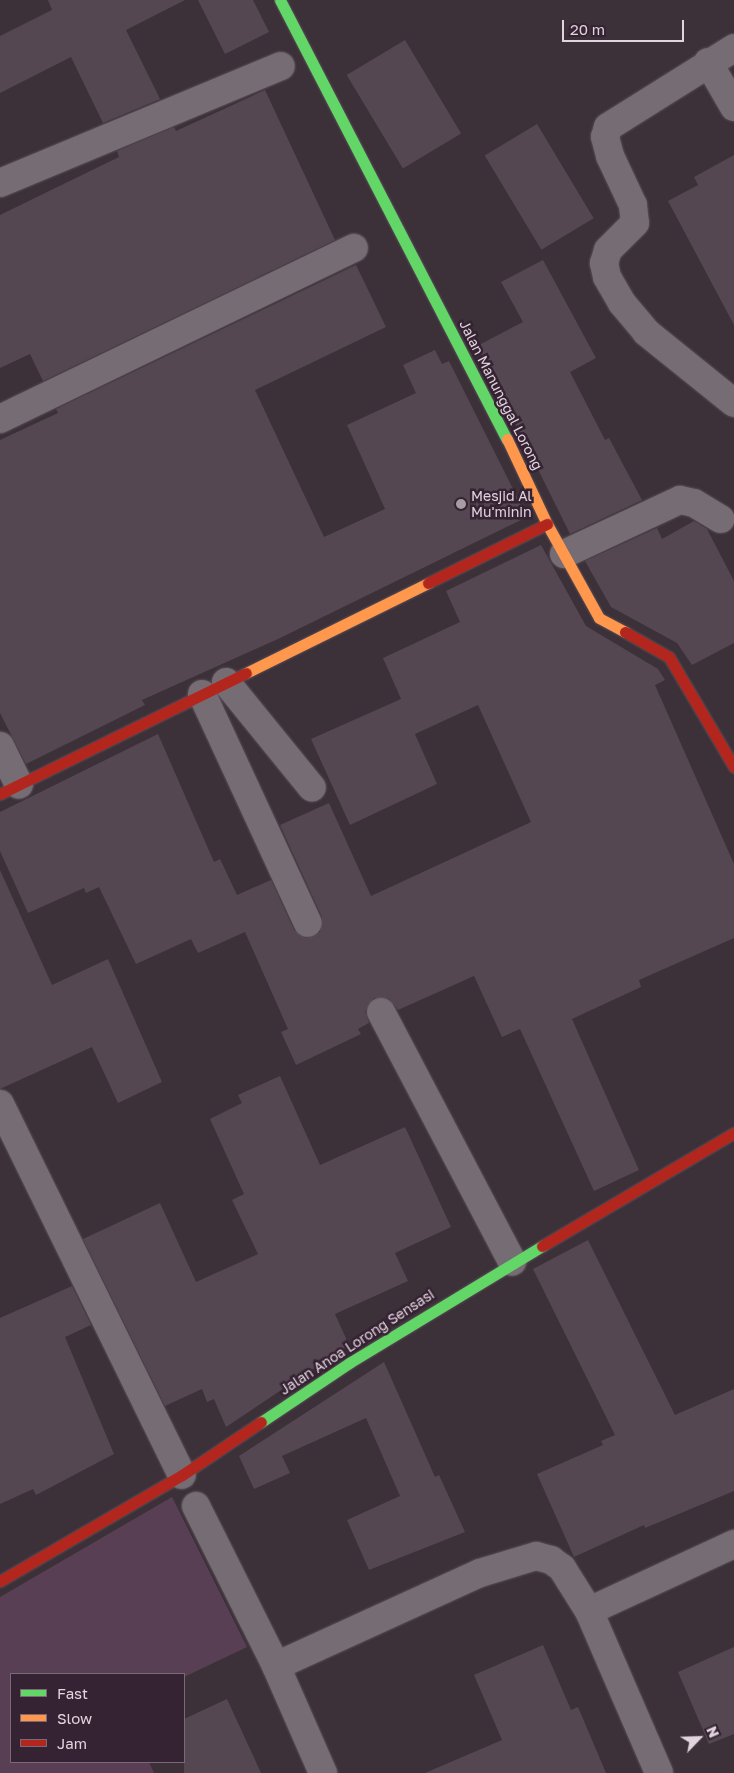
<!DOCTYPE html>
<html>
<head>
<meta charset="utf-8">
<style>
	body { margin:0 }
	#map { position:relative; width:734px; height:1773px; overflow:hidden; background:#3c3039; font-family:"Golos Text",sans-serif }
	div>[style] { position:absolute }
	.green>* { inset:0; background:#593f53 }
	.building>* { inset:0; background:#554752; transform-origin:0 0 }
	.roads { filter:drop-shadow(0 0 1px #584e56) drop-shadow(0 0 1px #584e56) }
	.street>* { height:28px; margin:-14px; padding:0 14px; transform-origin:14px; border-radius:14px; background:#766c74 }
	.fast>* { height:11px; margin:-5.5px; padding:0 5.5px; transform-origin:5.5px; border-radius:5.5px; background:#63d668 }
	.slow>* { height:11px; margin:-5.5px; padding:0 5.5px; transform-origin:5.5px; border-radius:5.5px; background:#ff974d }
	.jam>* { height:11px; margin:-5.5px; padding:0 5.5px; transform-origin:5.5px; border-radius:5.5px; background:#b3261e }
	.dots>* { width:14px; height:14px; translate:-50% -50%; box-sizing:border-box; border:2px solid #352232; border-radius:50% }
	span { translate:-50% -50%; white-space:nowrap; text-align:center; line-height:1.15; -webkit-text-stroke:5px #352232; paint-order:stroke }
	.street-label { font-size:14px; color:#e1d4de }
	.poi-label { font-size:14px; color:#e1d4de }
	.left { translate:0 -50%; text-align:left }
	.legend { position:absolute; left:10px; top:1673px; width:175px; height:90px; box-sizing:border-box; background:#352232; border:1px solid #7a6977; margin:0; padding:6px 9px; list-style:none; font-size:15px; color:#e1d4de }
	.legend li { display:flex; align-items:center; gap:10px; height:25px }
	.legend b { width:25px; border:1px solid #7a6977 }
	.north { position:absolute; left:674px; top:1713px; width:50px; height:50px; -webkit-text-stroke:4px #352232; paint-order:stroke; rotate:66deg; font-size:14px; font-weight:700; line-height:20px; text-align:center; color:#e1d4de }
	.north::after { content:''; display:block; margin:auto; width:18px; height:22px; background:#e1d4de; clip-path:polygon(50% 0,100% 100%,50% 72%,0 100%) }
	.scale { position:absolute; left:562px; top:20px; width:122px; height:22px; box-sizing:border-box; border:2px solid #e1d4de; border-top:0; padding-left:6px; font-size:15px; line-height:18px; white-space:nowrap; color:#e1d4de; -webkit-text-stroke:4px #352232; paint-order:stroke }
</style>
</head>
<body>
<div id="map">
	<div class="green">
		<i style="clip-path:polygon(172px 1497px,247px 1647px,184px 1677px,11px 1674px,11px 1762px,149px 1762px,154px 1773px,0 1773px,0 1597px)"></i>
	</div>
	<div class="building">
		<i style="clip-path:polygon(48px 0,185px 0,126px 30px,160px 99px,103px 123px,71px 57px,0 93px,0 36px,52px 10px)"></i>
		<i style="clip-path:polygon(198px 0,253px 0,269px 32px,225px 54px)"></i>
		<i style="left:405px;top:40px;width:109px;height:68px;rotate:59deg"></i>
		<i style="clip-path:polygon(265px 90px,335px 240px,43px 381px,30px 354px,0 368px,0 215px,119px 157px,117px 151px,174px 127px,176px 131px)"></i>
		<i style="left:537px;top:124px;width:110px;height:61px;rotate:59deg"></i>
		<i style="clip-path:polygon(734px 155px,734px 325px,668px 201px,698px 185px,694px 177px)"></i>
		<i style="clip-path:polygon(543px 260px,596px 358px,570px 372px,605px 440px,609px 438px,642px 500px,570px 534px,477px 346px,523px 322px,501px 282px)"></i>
		<i style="clip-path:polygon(356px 265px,386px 327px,255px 390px,324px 537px,385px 509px,347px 425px,416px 393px,403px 365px,435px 350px,442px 364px,449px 361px,527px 517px,278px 639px,142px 700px,145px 705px,26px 764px,0 713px,0 440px,58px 413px,56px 409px)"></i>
		<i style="clip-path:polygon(694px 521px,707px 529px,734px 581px,734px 643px,692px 665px,677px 643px,611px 607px,585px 561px,657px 528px,662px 539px)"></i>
		<i style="clip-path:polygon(541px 545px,586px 626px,658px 669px,665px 680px,655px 685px,734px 864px,734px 938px,639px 980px,641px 987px,572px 1019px,639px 1170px,594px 1191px,520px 1029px,502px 1037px,474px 976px,398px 1010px,389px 999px,374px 998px,365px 1011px,369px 1023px,358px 1029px,361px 1034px,296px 1065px,281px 1032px,288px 1029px,245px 932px,198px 953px,191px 939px,136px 964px,99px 887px,86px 893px,84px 888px,28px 913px,0 851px,0 812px,158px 734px,214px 862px,220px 859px,237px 895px,271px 880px,294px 930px,306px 938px,320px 932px,322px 917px,280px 825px,329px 803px,371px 896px,531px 822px,478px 705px,415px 734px,437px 784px,350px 825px,311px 739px,401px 699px,383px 658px,460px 622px,446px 591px)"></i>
		<i style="clip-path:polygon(0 870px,52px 985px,108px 959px,162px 1082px,118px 1103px,92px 1047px,0 1089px)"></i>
		<i style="clip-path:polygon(280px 1076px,320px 1165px,405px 1127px,451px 1227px,395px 1253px,408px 1281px,335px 1314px,349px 1345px,226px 1427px,214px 1399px,207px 1402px,202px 1389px,165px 1406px,83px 1239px,160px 1203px,196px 1282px,258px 1254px,232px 1200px,244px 1194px,210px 1119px,242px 1103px,238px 1095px)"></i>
		<i style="clip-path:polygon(588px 1240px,675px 1415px,734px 1389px,734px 1491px,645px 1528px,644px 1525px,574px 1557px,537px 1474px,603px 1445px,601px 1441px,615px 1435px,533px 1269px)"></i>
		<i style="clip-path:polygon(72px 1286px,91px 1325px,65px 1337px,114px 1454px,36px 1495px,33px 1489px,0 1504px,0 1318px)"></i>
		<i style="clip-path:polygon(384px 1362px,435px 1477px,439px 1475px,465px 1532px,369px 1570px,347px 1520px,400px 1496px,366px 1418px,282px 1456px,290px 1473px,254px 1489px,239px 1456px)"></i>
		<i style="clip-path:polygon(543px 1645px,571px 1710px,578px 1707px,606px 1773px,425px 1773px,502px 1740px,474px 1675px)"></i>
		<i style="clip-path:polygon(734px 1647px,734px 1734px,709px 1744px,678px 1672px)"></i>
		<i style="clip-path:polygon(227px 1699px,261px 1773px,184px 1773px,184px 1719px)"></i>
	</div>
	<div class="roads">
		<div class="street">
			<i style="left:734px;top:48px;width:149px;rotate:147.9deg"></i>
			<i style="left:608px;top:127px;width:10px;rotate:107deg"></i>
			<i style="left:605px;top:137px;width:20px;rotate:75deg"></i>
			<i style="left:610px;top:156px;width:54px;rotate:64.9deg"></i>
			<i style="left:633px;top:205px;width:18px;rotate:84deg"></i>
			<i style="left:635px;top:223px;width:38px;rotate:135deg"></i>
			<i style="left:608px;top:250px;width:14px;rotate:107deg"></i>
			<i style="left:604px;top:263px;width:14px;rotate:78deg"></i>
			<i style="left:607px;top:277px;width:30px;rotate:60deg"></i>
			<i style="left:622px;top:303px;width:38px;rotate:50deg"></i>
			<i style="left:646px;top:332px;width:113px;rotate:38.9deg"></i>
			<i style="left:708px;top:62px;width:52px;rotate:60deg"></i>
			<i style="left:0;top:183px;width:304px;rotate:-22.6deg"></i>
			<i style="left:0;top:419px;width:393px;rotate:-25.8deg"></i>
			<i style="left:564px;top:554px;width:128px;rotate:-25deg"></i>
			<i style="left:680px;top:500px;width:14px;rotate:12deg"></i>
			<i style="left:694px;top:503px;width:31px;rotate:31deg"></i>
			<i style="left:226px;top:682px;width:136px;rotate:50.9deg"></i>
			<i style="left:202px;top:694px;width:252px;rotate:65.2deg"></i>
			<i style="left:0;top:746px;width:43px;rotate:64deg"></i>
			<i style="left:381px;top:1012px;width:282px;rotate:62.3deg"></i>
			<i style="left:0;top:1104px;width:413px;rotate:63.9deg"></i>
			<i style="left:196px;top:1506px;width:179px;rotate:63.4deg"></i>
			<i style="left:276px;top:1666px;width:117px;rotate:66.3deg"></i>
			<i style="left:589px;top:1611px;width:160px;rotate:-24.8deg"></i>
			<i style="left:276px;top:1666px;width:224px;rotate:-24.5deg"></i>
			<i style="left:480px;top:1573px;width:59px;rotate:-16.9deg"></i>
			<i style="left:536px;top:1556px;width:16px;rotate:15deg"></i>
			<i style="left:551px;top:1560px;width:14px;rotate:36deg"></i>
			<i style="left:562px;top:1568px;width:51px;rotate:57.9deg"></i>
			<i style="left:589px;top:1611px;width:176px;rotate:66.6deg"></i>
		</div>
		<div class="fast">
			<i style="left:280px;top:0;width:494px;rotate:62.7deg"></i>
			<i style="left:261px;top:1422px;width:106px;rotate:-33.8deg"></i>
			<i style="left:349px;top:1363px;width:226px;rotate:-31.2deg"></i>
		</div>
		<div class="slow">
			<i style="left:507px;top:439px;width:94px;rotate:64.8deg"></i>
			<i style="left:547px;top:524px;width:107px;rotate:61deg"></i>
			<i style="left:599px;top:618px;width:30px;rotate:28deg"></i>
			<i style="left:246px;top:673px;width:203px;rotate:-26.3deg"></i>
		</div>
		<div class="jam">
			<i style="left:428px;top:583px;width:133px;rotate:-26.4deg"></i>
			<i style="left:625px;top:632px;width:51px;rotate:29.6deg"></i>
			<i style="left:669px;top:657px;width:128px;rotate:59.4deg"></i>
			<i style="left:0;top:794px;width:274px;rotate:-26.2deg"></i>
			<i style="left:542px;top:1246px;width:223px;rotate:-30.5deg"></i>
			<i style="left:0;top:1581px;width:211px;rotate:-30.2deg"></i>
			<i style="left:182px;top:1475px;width:95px;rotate:-33.9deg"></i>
		</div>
	</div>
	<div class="dots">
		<i style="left:461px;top:504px;background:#a79ba4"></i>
	</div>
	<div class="street-label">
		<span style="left:501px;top:395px;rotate:63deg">Jalan Manunggal Lorong</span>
		<span style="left:357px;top:1342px;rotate:-33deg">Jalan Anoa Lorong Sensasi</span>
	</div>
	<div class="poi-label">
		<span class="left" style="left:471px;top:504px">Mesjid Al<br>Mu'minin</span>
	</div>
	<ul class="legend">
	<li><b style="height:6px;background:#63d668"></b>Fast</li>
	<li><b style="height:6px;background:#ff974d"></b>Slow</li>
	<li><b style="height:6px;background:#b3261e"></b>Jam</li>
	</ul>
	<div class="north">N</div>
	<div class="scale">20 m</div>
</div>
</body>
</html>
